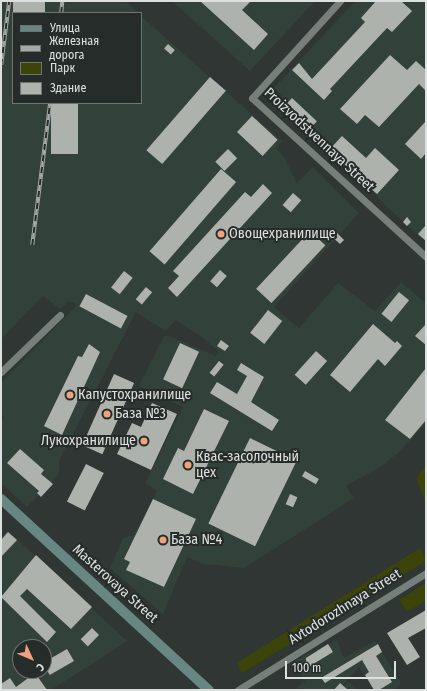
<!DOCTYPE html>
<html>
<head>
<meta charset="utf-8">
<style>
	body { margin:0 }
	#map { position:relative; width:427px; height:691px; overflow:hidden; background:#2f3633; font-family:"Fira Sans Condensed",sans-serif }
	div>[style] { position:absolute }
	.built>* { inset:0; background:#33413b }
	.green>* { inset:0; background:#3c440a }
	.building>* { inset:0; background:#adb2ac; transform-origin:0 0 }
	.street>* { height:7px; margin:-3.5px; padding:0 3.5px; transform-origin:3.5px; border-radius:3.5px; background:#777f7b }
	.secondary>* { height:10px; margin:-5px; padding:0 5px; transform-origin:5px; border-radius:5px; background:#678782 }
	.rail>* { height:3.5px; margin-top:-1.75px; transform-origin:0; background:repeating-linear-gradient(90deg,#262c29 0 6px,#a5aaa8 0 12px); box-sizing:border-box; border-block:1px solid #a5aaa8 }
	.dots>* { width:11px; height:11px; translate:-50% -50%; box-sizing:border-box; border:2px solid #262c29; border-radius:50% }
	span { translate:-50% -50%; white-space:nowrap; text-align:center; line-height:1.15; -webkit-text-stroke:4px #262c29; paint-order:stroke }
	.street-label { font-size:14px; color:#dce0de }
	.poi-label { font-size:14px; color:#dce0de }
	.left { translate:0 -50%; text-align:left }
	.right { translate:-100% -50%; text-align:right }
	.frame { position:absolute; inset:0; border:2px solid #dce0de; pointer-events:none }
	.legend { position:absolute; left:12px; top:12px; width:130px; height:92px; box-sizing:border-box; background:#262c29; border:1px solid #6f7471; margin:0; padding:5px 7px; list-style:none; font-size:12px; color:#dce0de }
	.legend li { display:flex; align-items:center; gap:8px; height:20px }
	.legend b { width:20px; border:1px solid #6f7471 }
	.north { position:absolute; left:12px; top:639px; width:40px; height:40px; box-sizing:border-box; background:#262c29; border:1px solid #6f7471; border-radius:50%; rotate:134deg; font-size:11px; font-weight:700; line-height:16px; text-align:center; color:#dce0de }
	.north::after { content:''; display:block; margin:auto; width:14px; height:18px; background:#f1a17c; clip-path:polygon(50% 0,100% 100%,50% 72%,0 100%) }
	.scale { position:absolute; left:285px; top:661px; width:111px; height:18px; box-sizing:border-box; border:2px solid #dce0de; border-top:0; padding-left:5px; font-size:12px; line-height:14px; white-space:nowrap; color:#dce0de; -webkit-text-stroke:3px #262c29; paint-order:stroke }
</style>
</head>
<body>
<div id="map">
	<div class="built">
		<i style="clip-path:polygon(1px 1px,126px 1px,138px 13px,13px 13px,13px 103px,141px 103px,141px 16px,282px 141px,276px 148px,284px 157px,297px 183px,313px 167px,359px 213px,274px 307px,299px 328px,338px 283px,375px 311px,401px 282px,426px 303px,426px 423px,398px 453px,380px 467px,346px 486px,354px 498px,244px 568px,203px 564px,187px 557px,163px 614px,110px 568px,123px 538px,134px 535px,157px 491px,145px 483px,183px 407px,139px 386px,164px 336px,169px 336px,216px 356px,219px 352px,202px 337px,176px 320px,166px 331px,136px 312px,59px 461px,59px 474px,27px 507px,1px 483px,1px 421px,4px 417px,1px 414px,1px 383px,77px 305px,69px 301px,60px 309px,43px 296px,1px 339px)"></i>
		<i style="clip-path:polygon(172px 1px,315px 1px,250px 71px)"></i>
		<i style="clip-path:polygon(355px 1px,426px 1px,426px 242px,387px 207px,274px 88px)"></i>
		<i style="clip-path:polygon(evenodd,8px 531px,127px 641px,51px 690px,1px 690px,1px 538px,8px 531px,20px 647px,44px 647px,44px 671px,20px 671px,20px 647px)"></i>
		<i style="clip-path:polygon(337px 640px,344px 658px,375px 641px,401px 683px,395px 690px,375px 690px,359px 667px,339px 690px,295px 690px,305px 681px,294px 661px)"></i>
		<i style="clip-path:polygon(349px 681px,358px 690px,340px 690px)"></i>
	</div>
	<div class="green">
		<i style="clip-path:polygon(426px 465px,426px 503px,416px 478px)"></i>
		<i style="clip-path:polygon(420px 548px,426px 561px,242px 673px,237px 663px)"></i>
		<i style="clip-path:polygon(426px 583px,426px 601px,407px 612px,399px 600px)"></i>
	</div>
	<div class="building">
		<i style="left:13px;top:1px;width:32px;height:12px"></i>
		<i style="clip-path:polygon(200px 1px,251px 1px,242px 10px,268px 34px,254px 50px)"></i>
		<i style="clip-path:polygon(376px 1px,401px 1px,412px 11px,392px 32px,387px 28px,330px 89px,332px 91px,324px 100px,292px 70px,299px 63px,312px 79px,365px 22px,361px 18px)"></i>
		<i style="left:168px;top:44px;width:9px;height:6px;rotate:41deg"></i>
		<i style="clip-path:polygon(390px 55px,407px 70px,416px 61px,426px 70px,426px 91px,419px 84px,379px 127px,365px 115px,357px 124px,340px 109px)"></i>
		<i style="left:210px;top:77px;width:21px;height:97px;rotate:41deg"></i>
		<i style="left:292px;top:98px;width:34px;height:13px;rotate:43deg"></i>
		<i style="left:51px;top:103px;width:27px;height:51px"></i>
		<i style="left:252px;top:116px;width:35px;height:22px;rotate:43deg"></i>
		<i style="clip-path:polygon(426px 121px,426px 153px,421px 159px,405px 144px)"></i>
		<i style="clip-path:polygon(342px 136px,366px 158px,375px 148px,399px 170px,377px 194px,329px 150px)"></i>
		<i style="left:228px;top:149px;width:13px;height:18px;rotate:45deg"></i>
		<i style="left:221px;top:169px;width:20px;height:109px;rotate:41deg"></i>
		<i style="clip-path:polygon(263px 184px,272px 193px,177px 297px,168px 288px,179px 276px,173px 271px,245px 192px,251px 197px)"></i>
		<i style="left:293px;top:193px;width:11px;height:16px;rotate:41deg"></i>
		<i style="clip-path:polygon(407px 217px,411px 222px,407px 226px,403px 222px)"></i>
		<i style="clip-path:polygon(426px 225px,426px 241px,418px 234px)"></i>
		<i style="clip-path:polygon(333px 229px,344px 240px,340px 244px,329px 234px)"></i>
		<i style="left:310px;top:231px;width:21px;height:79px;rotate:43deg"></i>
		<i style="left:220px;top:270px;width:9px;height:15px;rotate:41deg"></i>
		<i style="left:124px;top:271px;width:11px;height:21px;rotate:38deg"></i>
		<i style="left:146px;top:287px;width:8px;height:16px;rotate:40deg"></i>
		<i style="left:399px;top:292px;width:13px;height:28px;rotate:39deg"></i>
		<i style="left:86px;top:294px;width:47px;height:14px;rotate:28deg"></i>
		<i style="left:268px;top:310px;width:18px;height:29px;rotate:38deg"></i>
		<i style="clip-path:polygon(373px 324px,395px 343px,397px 341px,402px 346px,385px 366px,378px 359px,350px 392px,330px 375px)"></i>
		<i style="clip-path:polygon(426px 324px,426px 345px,415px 336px)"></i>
		<i style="clip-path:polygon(221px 340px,229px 346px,225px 351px,217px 346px)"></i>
		<i style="left:180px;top:343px;width:21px;height:40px;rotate:25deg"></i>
		<i style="clip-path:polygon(89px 344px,100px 352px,62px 435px,44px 426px,78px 356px,82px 357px)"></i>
		<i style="left:316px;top:351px;width:15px;height:32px;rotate:42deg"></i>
		<i style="left:219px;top:361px;width:6px;height:15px;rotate:39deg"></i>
		<i style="clip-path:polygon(241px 363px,264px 377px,251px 402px,279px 420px,272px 431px,210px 393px,217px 382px,237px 394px,247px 376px,237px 370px)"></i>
		<i style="clip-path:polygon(426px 368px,426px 420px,410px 439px,385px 420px)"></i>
		<i style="left:114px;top:374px;width:22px;height:78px;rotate:24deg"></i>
		<i style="clip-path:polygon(152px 403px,177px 414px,151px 470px,117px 454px,132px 423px,141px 427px)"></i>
		<i style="clip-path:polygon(204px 409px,229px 421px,193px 494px,163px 479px,178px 448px,184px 451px)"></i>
		<i style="left:250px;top:438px;width:52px;height:95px;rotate:26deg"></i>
		<i style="clip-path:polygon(20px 449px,44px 470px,41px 474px,53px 484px,41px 497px,37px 493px,39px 491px,7px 463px)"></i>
		<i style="left:86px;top:464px;width:20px;height:42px;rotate:27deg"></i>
		<i style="left:305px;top:471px;width:16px;height:6px;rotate:30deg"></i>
		<i style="left:290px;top:494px;width:8px;height:11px;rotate:23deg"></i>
		<i style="clip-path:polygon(153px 499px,196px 519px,164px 587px,126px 570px,130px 562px,124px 559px)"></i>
		<i style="clip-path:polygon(8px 532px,17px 540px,1px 557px,1px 540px)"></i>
		<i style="clip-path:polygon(36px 555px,92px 607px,71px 629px,27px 589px,20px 596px,56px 632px,47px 642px,1px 597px)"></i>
		<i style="clip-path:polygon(426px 610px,426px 628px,408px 638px,420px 657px,407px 665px,387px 633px)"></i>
		<i style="left:92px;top:628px;width:10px;height:16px;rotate:45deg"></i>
		<i style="clip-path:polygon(328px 644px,333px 652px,310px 666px,306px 663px,306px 658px)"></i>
		<i style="clip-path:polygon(378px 644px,382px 652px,376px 656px,392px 682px,379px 690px,374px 690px,365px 675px,369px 672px,362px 660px,325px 683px,321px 678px)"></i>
		<i style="left:67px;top:649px;width:14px;height:28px;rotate:60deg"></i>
		<i style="clip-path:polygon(35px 673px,47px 690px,1px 690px,1px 684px,10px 678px,16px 687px)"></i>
		<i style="clip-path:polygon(340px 683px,348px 690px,334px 690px)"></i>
	</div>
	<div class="street">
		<i style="left:340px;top:1px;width:131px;rotate:132.2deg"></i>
		<i style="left:252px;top:98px;width:236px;rotate:42.4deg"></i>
		<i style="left:1px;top:372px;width:82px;rotate:-44deg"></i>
		<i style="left:238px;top:690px;width:221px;rotate:-31.9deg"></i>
	</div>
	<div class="secondary">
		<i style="left:1px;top:499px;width:282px;rotate:42.6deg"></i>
	</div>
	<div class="rail">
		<i style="left:61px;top:13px;width:12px;rotate:-85deg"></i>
		<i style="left:1px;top:65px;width:64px;rotate:-82.9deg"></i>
		<i style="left:32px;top:245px;width:143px;rotate:-82.8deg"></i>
	</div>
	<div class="dots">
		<i style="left:221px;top:234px;background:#f1a17c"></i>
		<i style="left:70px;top:395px;background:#f1a17c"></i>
		<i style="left:107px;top:414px;background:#f1a17c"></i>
		<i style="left:144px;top:441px;background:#f1a17c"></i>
		<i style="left:188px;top:465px;background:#f1a17c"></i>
		<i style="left:163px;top:540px;background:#f1a17c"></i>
	</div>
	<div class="street-label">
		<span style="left:319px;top:140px;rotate:43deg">Proizvodstvennaya Street</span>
		<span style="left:115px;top:584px;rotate:42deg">Masterovaya Street</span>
		<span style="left:345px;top:607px;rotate:-32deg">Avtodorozhnaya Street</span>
	</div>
	<div class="poi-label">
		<span class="left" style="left:229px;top:234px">Овощехранилище</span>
		<span class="left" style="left:78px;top:395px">Капустохранилище</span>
		<span class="left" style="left:115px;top:414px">База №3</span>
		<span class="right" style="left:136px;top:441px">Лукохранилище</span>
		<span class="left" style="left:196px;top:465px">Квас-засолочный<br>цех</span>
		<span class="left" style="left:171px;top:540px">База №4</span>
	</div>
	<div class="frame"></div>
	<ul class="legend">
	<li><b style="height:5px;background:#678782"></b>Улица</li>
	<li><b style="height:5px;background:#a5aaa8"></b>Железная дорога</li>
	<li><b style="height:11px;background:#3c440a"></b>Парк</li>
	<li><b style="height:11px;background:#adb2ac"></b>Здание</li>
	</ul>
	<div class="north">С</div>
	<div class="scale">100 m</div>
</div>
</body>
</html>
